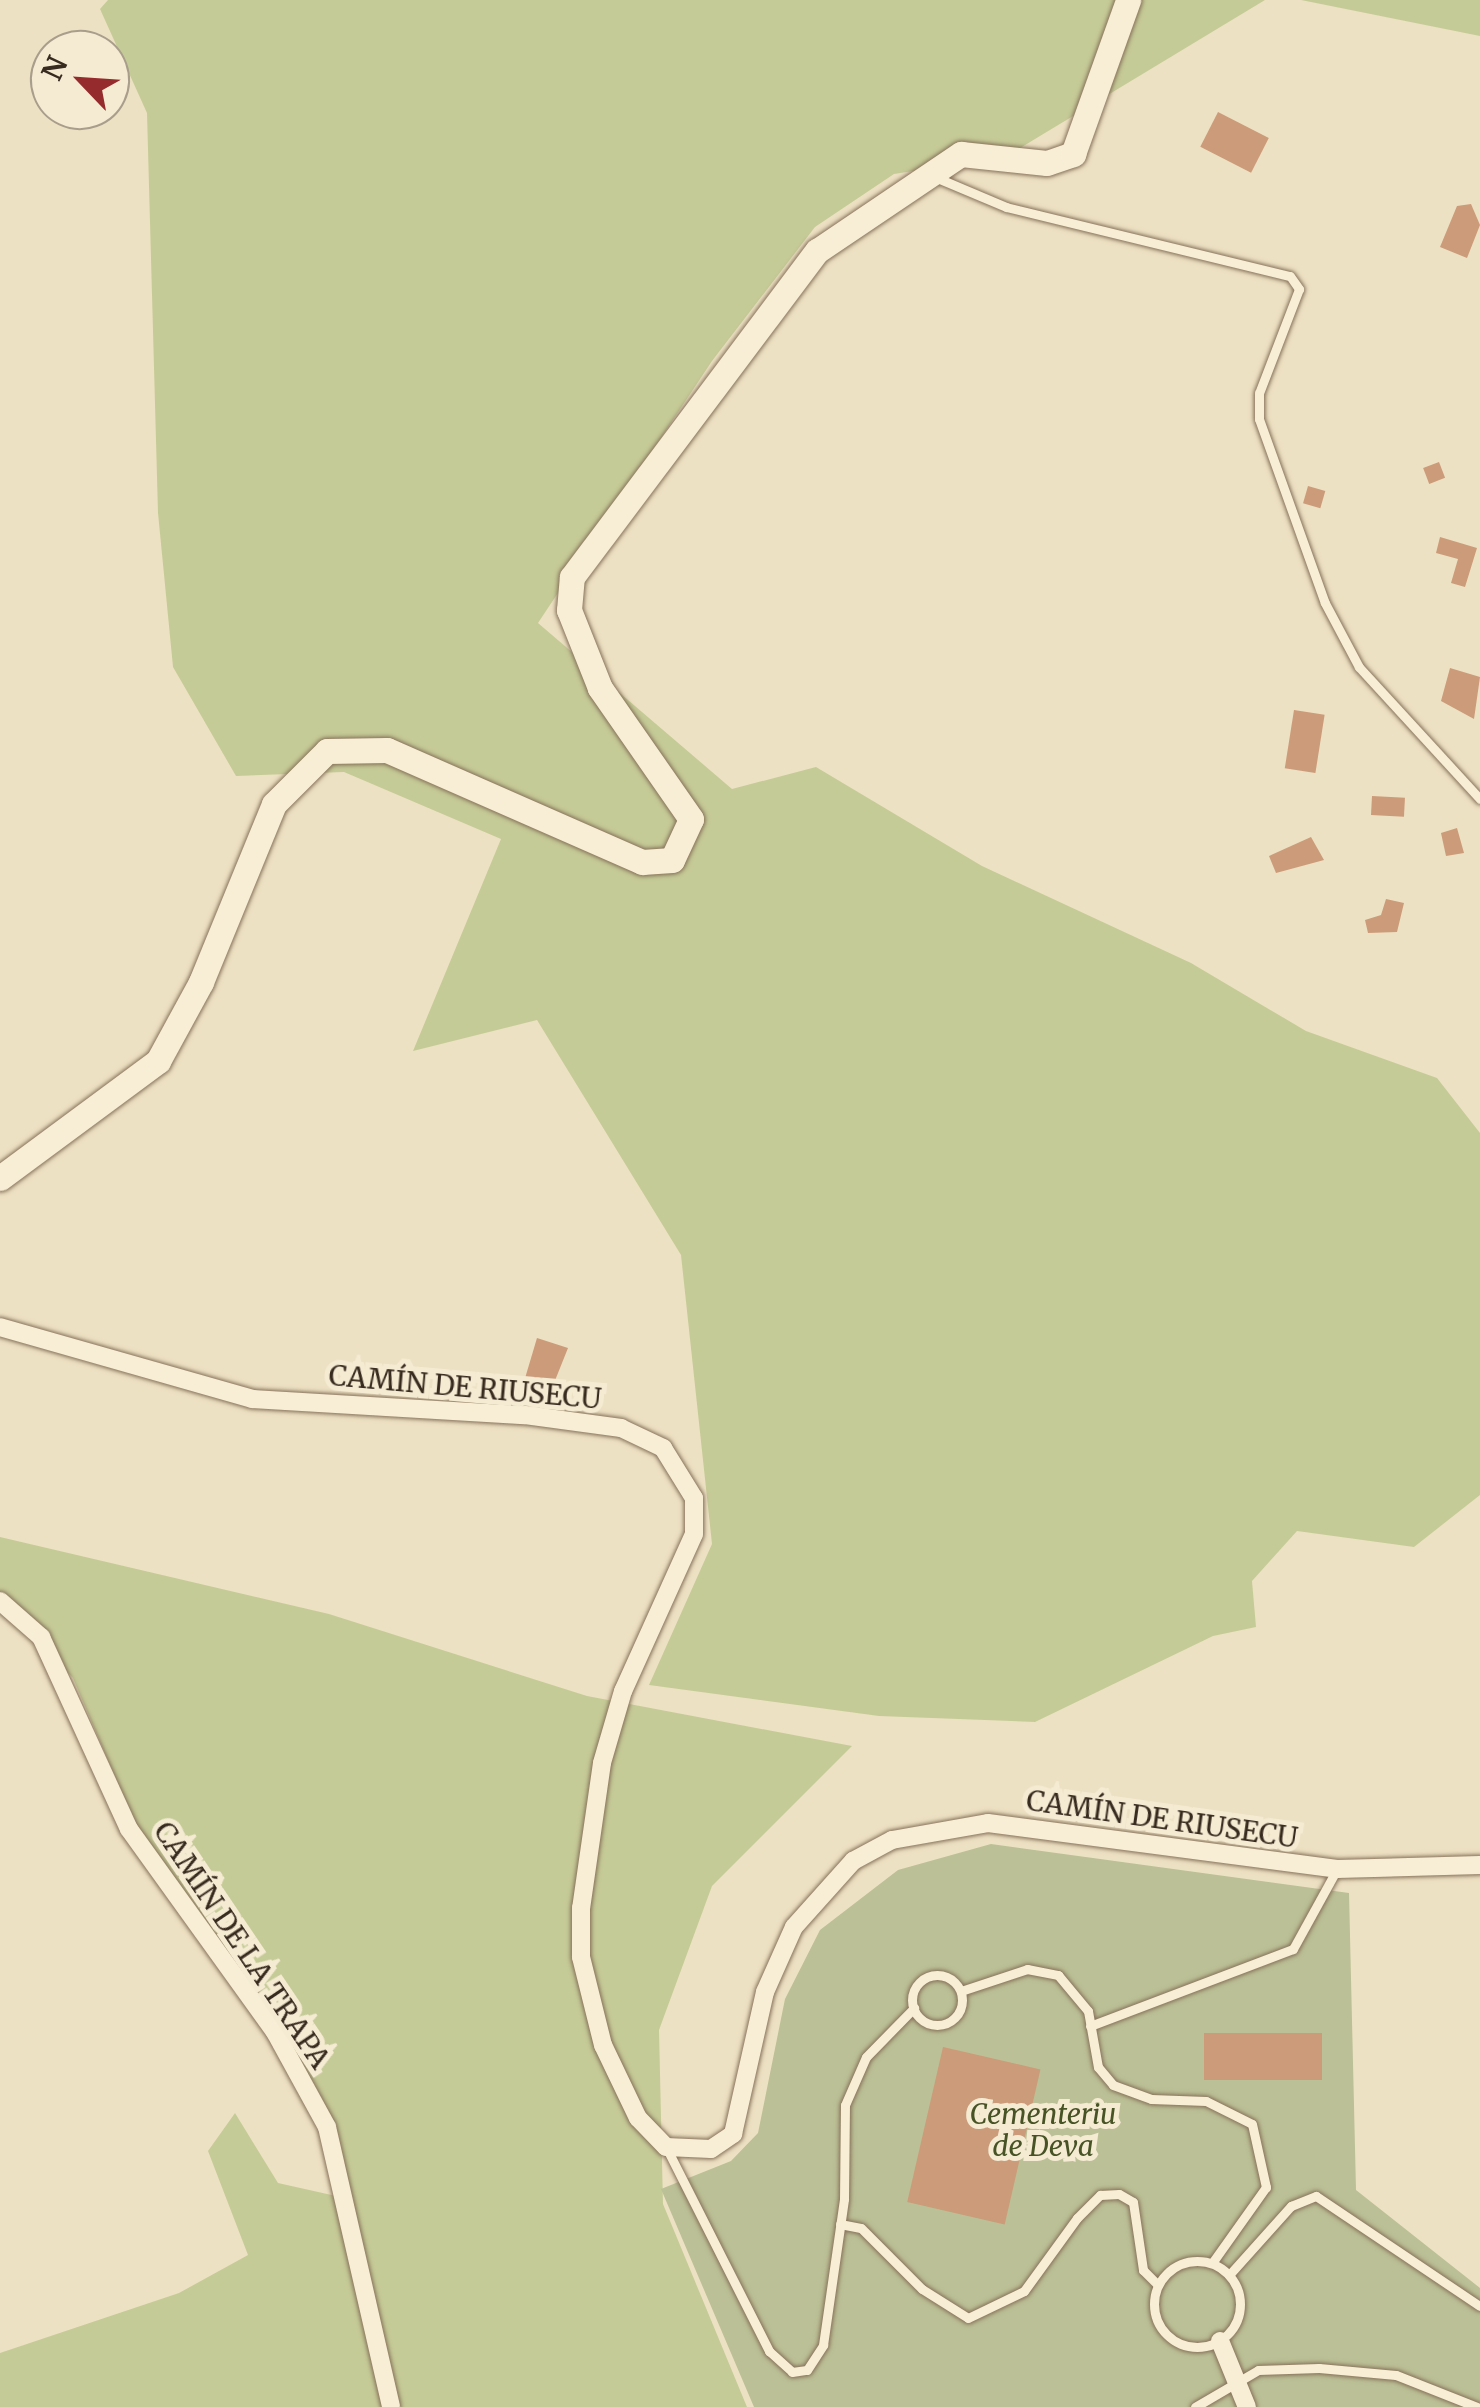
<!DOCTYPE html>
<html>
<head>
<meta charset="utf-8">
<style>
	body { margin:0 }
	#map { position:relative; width:1480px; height:2407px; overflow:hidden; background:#ede1c3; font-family:Merriweather,serif }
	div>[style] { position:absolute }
	.green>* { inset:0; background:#c5cb97 }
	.cemetery>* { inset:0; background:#bbc096 }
	.building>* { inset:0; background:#cb9b7a; transform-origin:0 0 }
	.roads { filter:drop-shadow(0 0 2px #87725a) drop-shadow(0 0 2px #87725a) }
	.lane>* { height:9px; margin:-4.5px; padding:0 4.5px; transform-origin:4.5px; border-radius:4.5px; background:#f8eed6 }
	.lane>.ring { margin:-4.5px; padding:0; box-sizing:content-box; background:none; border:9px solid #f8eed6; border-radius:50% }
	.street>* { height:18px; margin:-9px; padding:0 9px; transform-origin:9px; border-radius:9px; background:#f8eed6 }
	.secondary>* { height:25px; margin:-12.5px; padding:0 12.5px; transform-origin:12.5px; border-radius:12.5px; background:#f8eed6 }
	span { translate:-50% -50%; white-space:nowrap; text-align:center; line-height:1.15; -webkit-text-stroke:10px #f5ebd3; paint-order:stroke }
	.street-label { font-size:28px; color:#372a1e }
	.park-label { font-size:28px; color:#485325; font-style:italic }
	.north { position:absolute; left:30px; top:30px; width:100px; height:100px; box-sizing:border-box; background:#f5ebd3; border:2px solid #a99e8b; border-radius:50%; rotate:295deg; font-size:28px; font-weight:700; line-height:40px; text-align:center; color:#372a1e }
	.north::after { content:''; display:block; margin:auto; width:35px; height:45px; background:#952b2c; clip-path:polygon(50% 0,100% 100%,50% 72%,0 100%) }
</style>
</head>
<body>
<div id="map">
	<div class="green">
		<i style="clip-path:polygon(108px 0,1265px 0,1007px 156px,894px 174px,815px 227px,712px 361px,538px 623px,732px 789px,816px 767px,982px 866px,1191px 963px,1306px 1031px,1437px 1078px,1480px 1133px,1480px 1495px,1414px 1547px,1297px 1531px,1252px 1581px,1256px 1627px,1213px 1636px,1035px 1722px,879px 1716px,649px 1685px,712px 1544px,681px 1255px,537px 1020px,413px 1051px,501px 839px,344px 772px,236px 776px,173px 667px,158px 513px,147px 113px,100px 9px)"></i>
		<i style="clip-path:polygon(1301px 0,1480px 0,1480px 36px)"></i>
		<i style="clip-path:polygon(0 1537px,329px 1614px,587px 1696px,852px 1746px,712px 1886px,659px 2030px,663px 2204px,747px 2407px,0 2407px,0 2353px,179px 2293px,248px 2255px,208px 2151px,235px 2113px,278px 2183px,336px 2196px,331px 2125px,142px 1840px,73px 1678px,0 1599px)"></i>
	</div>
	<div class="cemetery">
		<i style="clip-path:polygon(991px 1844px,1349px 1893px,1356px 2190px,1480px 2288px,1480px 2407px,754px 2407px,661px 2189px,731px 2161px,758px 2133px,785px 1999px,820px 1930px,898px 1870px)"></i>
	</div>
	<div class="building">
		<i style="left:1218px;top:112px;width:57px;height:39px;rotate:27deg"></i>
		<i style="clip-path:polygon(1471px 204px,1480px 225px,1467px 258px,1440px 247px,1457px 206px)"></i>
		<i style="left:1439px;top:462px;width:17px;height:17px;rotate:69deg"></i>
		<i style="left:1308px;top:486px;width:18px;height:18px;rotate:16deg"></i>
		<i style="clip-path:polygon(1440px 537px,1477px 548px,1465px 587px,1451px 583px,1458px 559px,1436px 553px)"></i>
		<i style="clip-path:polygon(1450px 668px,1480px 677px,1474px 719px,1441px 701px)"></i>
		<i style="left:1294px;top:710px;width:31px;height:59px;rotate:9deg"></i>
		<i style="left:1372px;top:796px;width:33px;height:19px;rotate:3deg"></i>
		<i style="clip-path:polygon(1457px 828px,1464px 853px,1446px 856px,1441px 833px)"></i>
		<i style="clip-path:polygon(1311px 837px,1324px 860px,1276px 873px,1269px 856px)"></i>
		<i style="clip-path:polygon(1386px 899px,1404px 903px,1397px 932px,1368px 933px,1365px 920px,1381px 915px)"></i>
		<i style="clip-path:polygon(537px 1338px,568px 1348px,550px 1393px,523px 1385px)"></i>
		<i style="left:1322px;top:2033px;width:47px;height:118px;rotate:90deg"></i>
		<i style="left:943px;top:2047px;width:100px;height:159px;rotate:13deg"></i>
	</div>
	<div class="roads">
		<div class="lane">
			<i style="left:935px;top:177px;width:77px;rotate:22.9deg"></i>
			<i style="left:1006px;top:207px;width:292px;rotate:13.7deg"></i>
			<i style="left:1290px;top:276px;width:16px;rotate:55deg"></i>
			<i style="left:1299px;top:289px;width:111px;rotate:111deg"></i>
			<i style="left:1259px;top:393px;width:26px;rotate:90deg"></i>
			<i style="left:1259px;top:419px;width:195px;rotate:70.3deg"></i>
			<i style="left:1325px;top:603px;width:72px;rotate:62deg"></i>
			<i style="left:1359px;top:667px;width:179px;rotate:47.5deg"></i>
			<i class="ring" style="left:912px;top:1975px;width:41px;height:41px"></i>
			<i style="left:961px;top:1991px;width:70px;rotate:-18.4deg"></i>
			<i style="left:1027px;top:1969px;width:32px;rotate:11deg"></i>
			<i style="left:1058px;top:1975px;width:47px;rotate:50.2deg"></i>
			<i style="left:1088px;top:2011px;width:57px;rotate:79.9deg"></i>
			<i style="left:1098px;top:2067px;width:23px;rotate:50deg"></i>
			<i style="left:1113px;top:2085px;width:40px;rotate:20.2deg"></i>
			<i style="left:1151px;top:2099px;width:55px;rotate:2.1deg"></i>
			<i style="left:1206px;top:2101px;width:51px;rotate:26.6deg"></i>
			<i style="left:1252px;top:2124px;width:65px;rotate:77.5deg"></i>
			<i style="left:1266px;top:2187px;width:93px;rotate:125.4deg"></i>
			<i style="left:1090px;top:2026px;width:217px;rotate:-20.8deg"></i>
			<i style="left:1293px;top:1949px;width:91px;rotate:-61.2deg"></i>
			<i style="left:666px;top:2147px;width:229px;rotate:63.2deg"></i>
			<i style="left:769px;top:2351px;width:31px;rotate:42deg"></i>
			<i style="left:792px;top:2372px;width:15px;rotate:-8deg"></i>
			<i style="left:807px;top:2370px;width:30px;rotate:-57deg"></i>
			<i style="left:823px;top:2345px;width:148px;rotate:-81.8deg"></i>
			<i style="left:844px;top:2199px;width:94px;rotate:-89.4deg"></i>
			<i style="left:845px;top:2105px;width:52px;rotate:-66.4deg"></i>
			<i style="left:866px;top:2057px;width:69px;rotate:-45.6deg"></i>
			<i style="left:840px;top:2224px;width:21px;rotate:11deg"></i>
			<i style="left:861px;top:2228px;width:86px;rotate:45deg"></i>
			<i style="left:922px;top:2289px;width:54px;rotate:32.2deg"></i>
			<i style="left:968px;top:2318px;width:62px;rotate:-25.7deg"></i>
			<i style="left:1024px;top:2291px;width:90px;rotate:-54deg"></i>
			<i style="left:1077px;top:2218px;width:33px;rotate:-45deg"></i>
			<i style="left:1100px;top:2195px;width:19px;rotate:-3deg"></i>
			<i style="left:1119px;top:2194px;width:16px;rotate:30deg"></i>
			<i style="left:1133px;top:2202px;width:69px;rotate:81.6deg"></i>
			<i style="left:1143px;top:2270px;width:21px;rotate:45deg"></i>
			<i class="ring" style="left:1154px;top:2261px;width:77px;height:77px"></i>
			<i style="left:1229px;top:2275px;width:93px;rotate:-48.1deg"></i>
			<i style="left:1291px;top:2206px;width:27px;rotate:-22deg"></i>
			<i style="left:1316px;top:2196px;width:197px;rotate:33.9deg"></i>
			<i style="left:1195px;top:2407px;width:73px;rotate:-30.4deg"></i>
			<i style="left:1258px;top:2370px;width:61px;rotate:-1.9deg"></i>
			<i style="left:1319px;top:2368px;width:77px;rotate:5.2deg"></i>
			<i style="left:1396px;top:2375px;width:87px;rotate:21.6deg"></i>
		</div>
		<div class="street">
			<i style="left:0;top:1327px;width:262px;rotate:15.9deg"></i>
			<i style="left:252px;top:1399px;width:273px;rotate:3.4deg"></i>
			<i style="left:525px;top:1415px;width:97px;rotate:7.7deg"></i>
			<i style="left:621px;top:1428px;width:47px;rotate:25.5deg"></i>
			<i style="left:663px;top:1448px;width:59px;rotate:58.2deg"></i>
			<i style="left:694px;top:1498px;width:36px;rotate:90deg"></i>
			<i style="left:694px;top:1534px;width:172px;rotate:114.3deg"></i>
			<i style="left:623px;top:1691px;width:75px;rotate:106.3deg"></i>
			<i style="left:602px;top:1763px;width:147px;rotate:98.2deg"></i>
			<i style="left:581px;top:1908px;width:49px;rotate:90deg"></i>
			<i style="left:581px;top:1957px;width:91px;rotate:76deg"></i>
			<i style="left:603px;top:2045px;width:81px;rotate:64.4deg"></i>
			<i style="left:638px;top:2118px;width:40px;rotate:46deg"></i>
			<i style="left:666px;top:2147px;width:45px;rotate:2.5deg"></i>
			<i style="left:711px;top:2149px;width:27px;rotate:-34deg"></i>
			<i style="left:733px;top:2134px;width:146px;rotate:-77.3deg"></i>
			<i style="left:765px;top:1992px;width:71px;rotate:-66deg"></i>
			<i style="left:794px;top:1927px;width:89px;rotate:-48.2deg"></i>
			<i style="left:853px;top:1861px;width:44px;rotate:-28.3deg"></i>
			<i style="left:892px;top:1840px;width:97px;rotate:-10deg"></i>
			<i style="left:988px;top:1823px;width:352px;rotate:7.5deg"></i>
			<i style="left:1337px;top:1869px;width:143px;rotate:-1.6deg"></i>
			<i style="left:0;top:1601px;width:55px;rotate:41.3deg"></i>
			<i style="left:41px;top:1637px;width:211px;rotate:65.4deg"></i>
			<i style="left:129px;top:1829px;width:250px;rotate:54.3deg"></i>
			<i style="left:275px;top:2032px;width:108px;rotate:61.3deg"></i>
			<i style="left:327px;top:2127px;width:287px;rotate:77.1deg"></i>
			<i style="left:1220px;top:2341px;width:71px;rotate:67.8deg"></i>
		</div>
		<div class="secondary">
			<i style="left:0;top:1178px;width:197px;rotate:-36.5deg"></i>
			<i style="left:158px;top:1061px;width:90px;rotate:-61.4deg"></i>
			<i style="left:201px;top:982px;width:192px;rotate:-67.7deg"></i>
			<i style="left:274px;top:804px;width:75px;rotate:-45deg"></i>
			<i style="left:327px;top:751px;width:60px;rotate:-1deg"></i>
			<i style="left:387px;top:750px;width:279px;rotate:23.7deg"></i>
			<i style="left:642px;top:862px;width:30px;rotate:-4deg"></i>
			<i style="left:672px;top:860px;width:45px;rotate:-65.1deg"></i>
			<i style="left:691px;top:819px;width:160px;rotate:-124.8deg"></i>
			<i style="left:600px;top:688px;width:84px;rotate:-111.7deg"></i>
			<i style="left:569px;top:610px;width:33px;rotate:-85deg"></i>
			<i style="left:572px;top:577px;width:408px;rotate:-53.1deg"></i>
			<i style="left:817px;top:251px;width:174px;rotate:-34deg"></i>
			<i style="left:961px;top:154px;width:86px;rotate:6deg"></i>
			<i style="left:1047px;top:163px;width:28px;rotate:-19deg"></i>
			<i style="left:1073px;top:154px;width:164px;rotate:-70.3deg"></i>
		</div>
	</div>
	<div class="street-label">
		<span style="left:465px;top:1387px;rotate:5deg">CAMÍN DE RIUSECU</span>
		<span style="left:1162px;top:1819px;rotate:8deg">CAMÍN DE RIUSECU</span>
		<span style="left:242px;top:1945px;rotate:56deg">CAMÍN DE LA TRAPA</span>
	</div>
	<div class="park-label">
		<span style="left:1043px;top:2130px">Cementeriu<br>de Deva</span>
	</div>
	<div class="north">N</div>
</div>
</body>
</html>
